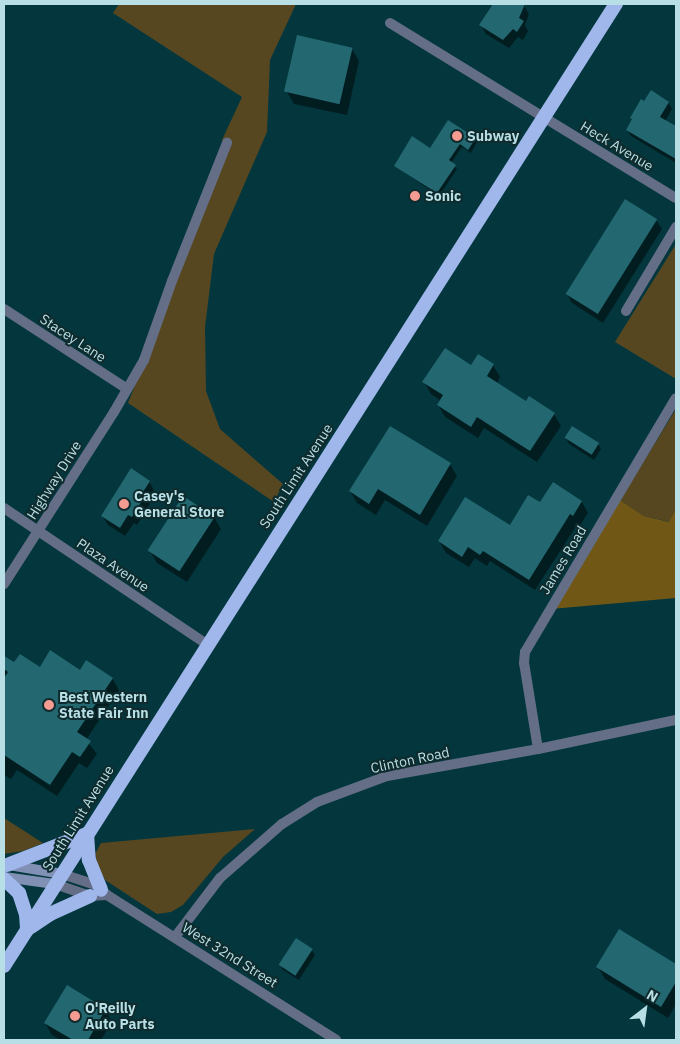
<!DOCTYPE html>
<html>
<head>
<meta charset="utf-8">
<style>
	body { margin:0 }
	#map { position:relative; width:680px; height:1044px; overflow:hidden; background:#03373d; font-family:"IBM Plex Sans",sans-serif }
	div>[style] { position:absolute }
	.green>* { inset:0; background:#574721 }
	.forest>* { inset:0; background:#705715 }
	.shadow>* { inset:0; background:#0007 }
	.building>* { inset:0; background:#236770; transform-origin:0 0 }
	.minor>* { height:10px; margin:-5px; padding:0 5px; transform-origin:5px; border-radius:5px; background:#646e86 }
	.tertiary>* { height:10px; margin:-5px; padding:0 5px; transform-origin:5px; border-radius:5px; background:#646e86 }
	.secondary>* { height:10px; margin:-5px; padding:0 5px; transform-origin:5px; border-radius:5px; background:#8191b6 }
	.trunk>* { height:14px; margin:-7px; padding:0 7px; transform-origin:7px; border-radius:7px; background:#a0b7ec }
	.dots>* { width:14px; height:14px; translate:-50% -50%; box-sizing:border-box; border:2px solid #0f2b2e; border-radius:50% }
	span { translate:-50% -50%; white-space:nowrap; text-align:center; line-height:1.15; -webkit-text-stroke:4px #0f2b2e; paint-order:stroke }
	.poi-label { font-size:14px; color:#b7dfe5; font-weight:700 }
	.left { translate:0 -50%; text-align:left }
	.street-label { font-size:14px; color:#b7dfe5 }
	.frame { position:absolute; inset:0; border:5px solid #b7dfe5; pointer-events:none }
	.north { position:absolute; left:620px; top:984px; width:50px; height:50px; -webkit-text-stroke:4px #0f2b2e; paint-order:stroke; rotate:30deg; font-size:14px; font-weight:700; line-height:20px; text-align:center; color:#b7dfe5 }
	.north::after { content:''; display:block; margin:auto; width:18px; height:22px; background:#b7dfe5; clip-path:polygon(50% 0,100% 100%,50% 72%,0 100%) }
</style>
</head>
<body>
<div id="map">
	<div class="green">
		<i style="clip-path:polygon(119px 4px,296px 4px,270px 60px,267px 132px,214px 254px,205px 327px,206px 391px,220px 429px,283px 484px,274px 502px,128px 403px,229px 146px,222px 140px,242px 97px,113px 13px)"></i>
		<i style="clip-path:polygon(676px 244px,676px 379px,615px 342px)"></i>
		<i style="clip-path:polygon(676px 409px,676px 509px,670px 522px,644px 516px,620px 500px)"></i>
		<i style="clip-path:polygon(4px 818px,43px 843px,23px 851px,4px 854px)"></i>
		<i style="clip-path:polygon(255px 829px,223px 857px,183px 905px,171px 912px,157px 914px,105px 880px,98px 867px,95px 854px,101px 843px)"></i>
	</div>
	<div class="forest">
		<i style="clip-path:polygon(620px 500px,644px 516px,669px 522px,676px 509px,676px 598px,551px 609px)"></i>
	</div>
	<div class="shadow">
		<i style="clip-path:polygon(494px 4px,523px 4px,529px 14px,525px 25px,528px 31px,523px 40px,518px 37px,509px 48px,486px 34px,481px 25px)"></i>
		<i style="clip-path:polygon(352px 49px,359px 61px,347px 115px,294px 104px,287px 92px)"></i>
		<i style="clip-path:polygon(645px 102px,669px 103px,672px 109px,665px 121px,676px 129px,676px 163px,631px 136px,627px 130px,633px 121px,631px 118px)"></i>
		<i style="clip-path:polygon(475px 139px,477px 142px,471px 153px,462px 147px,451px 163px,457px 169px,439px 196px,395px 166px,430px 150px)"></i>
		<i style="clip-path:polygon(656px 220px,662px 229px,603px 323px,572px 303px,567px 294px)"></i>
		<i style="clip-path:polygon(478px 355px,493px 365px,500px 377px,497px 383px,527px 403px,554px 414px,561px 426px,537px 462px,484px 428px,478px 438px,445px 417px,438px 405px,441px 401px,431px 394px,424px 382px,471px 366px)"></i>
		<i style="clip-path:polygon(566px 438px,598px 444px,601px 449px,594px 460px,569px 444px)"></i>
		<i style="clip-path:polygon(450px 464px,457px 476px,427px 526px,385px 500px,376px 515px,357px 503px,350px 491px)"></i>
		<i style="clip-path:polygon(149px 481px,154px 490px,148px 500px,150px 504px,137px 525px,134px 523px,125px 536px,108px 525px,102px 516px)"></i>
		<i style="clip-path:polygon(553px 484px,582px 502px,588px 513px,579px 527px,577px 525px,535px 590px,490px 561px,487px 566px,475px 558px,469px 567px,446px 553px,439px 541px,510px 526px,540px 503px)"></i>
		<i style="clip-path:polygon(214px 517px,221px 529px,187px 582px,157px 563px,150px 551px)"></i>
		<i style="clip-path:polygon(5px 658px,14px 664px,80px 671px,112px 678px,119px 690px,86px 740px,97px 754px,87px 768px,79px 763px,57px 796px,17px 770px,11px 779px,4px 775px)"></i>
		<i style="clip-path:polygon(620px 931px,676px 966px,676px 1004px,668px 1018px,605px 979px,598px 967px)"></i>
		<i style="clip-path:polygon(312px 950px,315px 955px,299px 980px,283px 970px,280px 965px)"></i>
		<i style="clip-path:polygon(105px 1010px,112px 1022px,101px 1040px,60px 1040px,52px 1035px,45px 1023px)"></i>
	</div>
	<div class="building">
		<i style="clip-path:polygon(493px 4px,525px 4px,519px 18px,524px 21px,517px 32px,513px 29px,503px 40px,479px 25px)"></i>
		<i style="left:297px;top:35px;width:57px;height:58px;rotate:13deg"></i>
		<i style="clip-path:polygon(651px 90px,669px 102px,660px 117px,676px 126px,676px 159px,626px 130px,632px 119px,630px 118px,641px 99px,644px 101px)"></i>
		<i style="clip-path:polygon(448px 120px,476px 138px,468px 150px,460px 144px,449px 160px,456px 165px,437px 193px,394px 166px,412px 136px,430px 148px)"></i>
		<i style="left:625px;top:199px;width:38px;height:112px;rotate:32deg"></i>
		<i style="clip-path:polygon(445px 348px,471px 365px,478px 354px,494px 364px,487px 376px,526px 401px,529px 396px,555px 413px,530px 451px,477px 417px,471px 427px,437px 405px,443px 395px,422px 382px)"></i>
		<i style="clip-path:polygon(390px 426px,451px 463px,420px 515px,378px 489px,369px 504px,349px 491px)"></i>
		<i style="left:572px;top:426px;width:32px;height:14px;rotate:32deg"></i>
		<i style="clip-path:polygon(131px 468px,150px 481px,143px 492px,146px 494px,132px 517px,128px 515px,120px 528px,101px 516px)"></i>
		<i style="clip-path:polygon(553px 482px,582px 501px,573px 516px,570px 514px,529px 580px,483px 551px,480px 555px,468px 547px,462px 557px,438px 541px,465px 497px,510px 525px,528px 495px,540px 502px)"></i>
		<i style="left:183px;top:496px;width:38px;height:65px;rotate:33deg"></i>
		<i style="clip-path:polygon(50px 650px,80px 670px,86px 660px,113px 678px,77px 732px,91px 741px,80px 757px,72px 752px,50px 785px,4px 755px,4px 678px,8px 672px,4px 669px,4px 656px,14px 662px,20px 654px,40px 667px)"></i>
		<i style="clip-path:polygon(619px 929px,676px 964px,676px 982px,661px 1007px,596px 967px)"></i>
		<i style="left:296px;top:938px;width:20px;height:32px;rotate:33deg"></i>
		<i style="clip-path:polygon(67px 985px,106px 1009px,88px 1040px,73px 1040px,44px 1023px)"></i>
	</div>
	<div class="minor">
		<i style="left:390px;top:23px;width:335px;rotate:31.5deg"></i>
		<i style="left:4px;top:309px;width:147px;rotate:33deg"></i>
		<i style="left:626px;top:311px;width:98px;rotate:-59.2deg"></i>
		<i style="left:4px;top:508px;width:246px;rotate:33.9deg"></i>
		<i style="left:4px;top:584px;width:204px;rotate:-57.4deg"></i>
		<i style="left:114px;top:412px;width:60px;rotate:-60deg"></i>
		<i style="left:144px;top:360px;width:84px;rotate:-70.5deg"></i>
		<i style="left:172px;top:281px;width:149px;rotate:-68.3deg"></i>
		<i style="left:538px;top:749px;width:87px;rotate:-99.2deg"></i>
		<i style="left:524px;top:663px;width:11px;rotate:-85deg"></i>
		<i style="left:525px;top:652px;width:295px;rotate:-59.3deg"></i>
	</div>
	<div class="tertiary">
		<i style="left:62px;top:874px;width:36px;rotate:18deg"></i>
		<i style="left:96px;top:885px;width:15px;rotate:42deg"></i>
		<i style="left:107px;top:895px;width:271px;rotate:32.3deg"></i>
		<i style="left:55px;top:884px;width:37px;rotate:19deg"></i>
		<i style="left:90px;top:896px;width:17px;rotate:-3deg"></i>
		<i style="left:175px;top:937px;width:74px;rotate:-52.7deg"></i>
		<i style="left:220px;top:878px;width:82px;rotate:-41.1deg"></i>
		<i style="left:282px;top:824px;width:41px;rotate:-32.2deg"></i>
		<i style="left:317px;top:802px;width:75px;rotate:-20.4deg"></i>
		<i style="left:387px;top:776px;width:153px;rotate:-10.1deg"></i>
		<i style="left:538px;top:749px;width:141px;rotate:-11.9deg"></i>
	</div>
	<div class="secondary">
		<i style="left:9px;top:865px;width:54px;rotate:9.6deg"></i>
		<i style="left:4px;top:877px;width:51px;rotate:7.8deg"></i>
	</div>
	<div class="trunk">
		<i style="left:7px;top:865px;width:86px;rotate:-21.2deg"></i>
		<i style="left:87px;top:834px;width:26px;rotate:86deg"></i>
		<i style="left:89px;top:860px;width:32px;rotate:68deg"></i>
		<i style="left:4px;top:879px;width:21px;rotate:43deg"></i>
		<i style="left:19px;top:893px;width:22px;rotate:72deg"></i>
		<i style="left:26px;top:914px;width:16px;rotate:86deg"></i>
		<i style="left:31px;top:927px;width:23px;rotate:-34deg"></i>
		<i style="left:50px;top:914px;width:44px;rotate:-24.2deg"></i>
		<i style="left:4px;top:966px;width:1140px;rotate:-57.54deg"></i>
	</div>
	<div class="dots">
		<i style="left:457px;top:136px;background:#f59c92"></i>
		<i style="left:415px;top:196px;background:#f59c92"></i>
		<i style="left:124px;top:504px;background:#f59c92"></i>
		<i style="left:49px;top:705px;background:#f59c92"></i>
		<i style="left:75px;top:1016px;background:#f59c92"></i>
	</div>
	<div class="poi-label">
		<span class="left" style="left:467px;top:136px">Subway</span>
		<span class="left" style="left:425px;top:196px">Sonic</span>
		<span class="left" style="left:134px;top:504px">Casey's<br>General Store</span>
		<span class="left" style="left:59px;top:705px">Best Western<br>State Fair Inn</span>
		<span class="left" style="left:85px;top:1016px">O'Reilly<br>Auto Parts</span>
	</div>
	<div class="street-label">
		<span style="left:617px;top:146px;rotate:31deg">Heck Avenue</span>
		<span style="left:73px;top:338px;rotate:33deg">Stacey Lane</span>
		<span style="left:296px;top:476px;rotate:-57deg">South Limit Avenue</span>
		<span style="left:54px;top:480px;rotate:-58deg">Highway Drive</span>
		<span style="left:563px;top:560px;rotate:-59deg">James Road</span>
		<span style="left:113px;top:565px;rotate:34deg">Plaza Avenue</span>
		<span style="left:410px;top:760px;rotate:-12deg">Clinton Road</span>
		<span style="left:78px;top:818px;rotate:-58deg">South Limit Avenue</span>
		<span style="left:230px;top:955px;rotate:32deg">West 32nd Street</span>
	</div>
	<div class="frame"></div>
	<div class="north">N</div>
</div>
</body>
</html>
